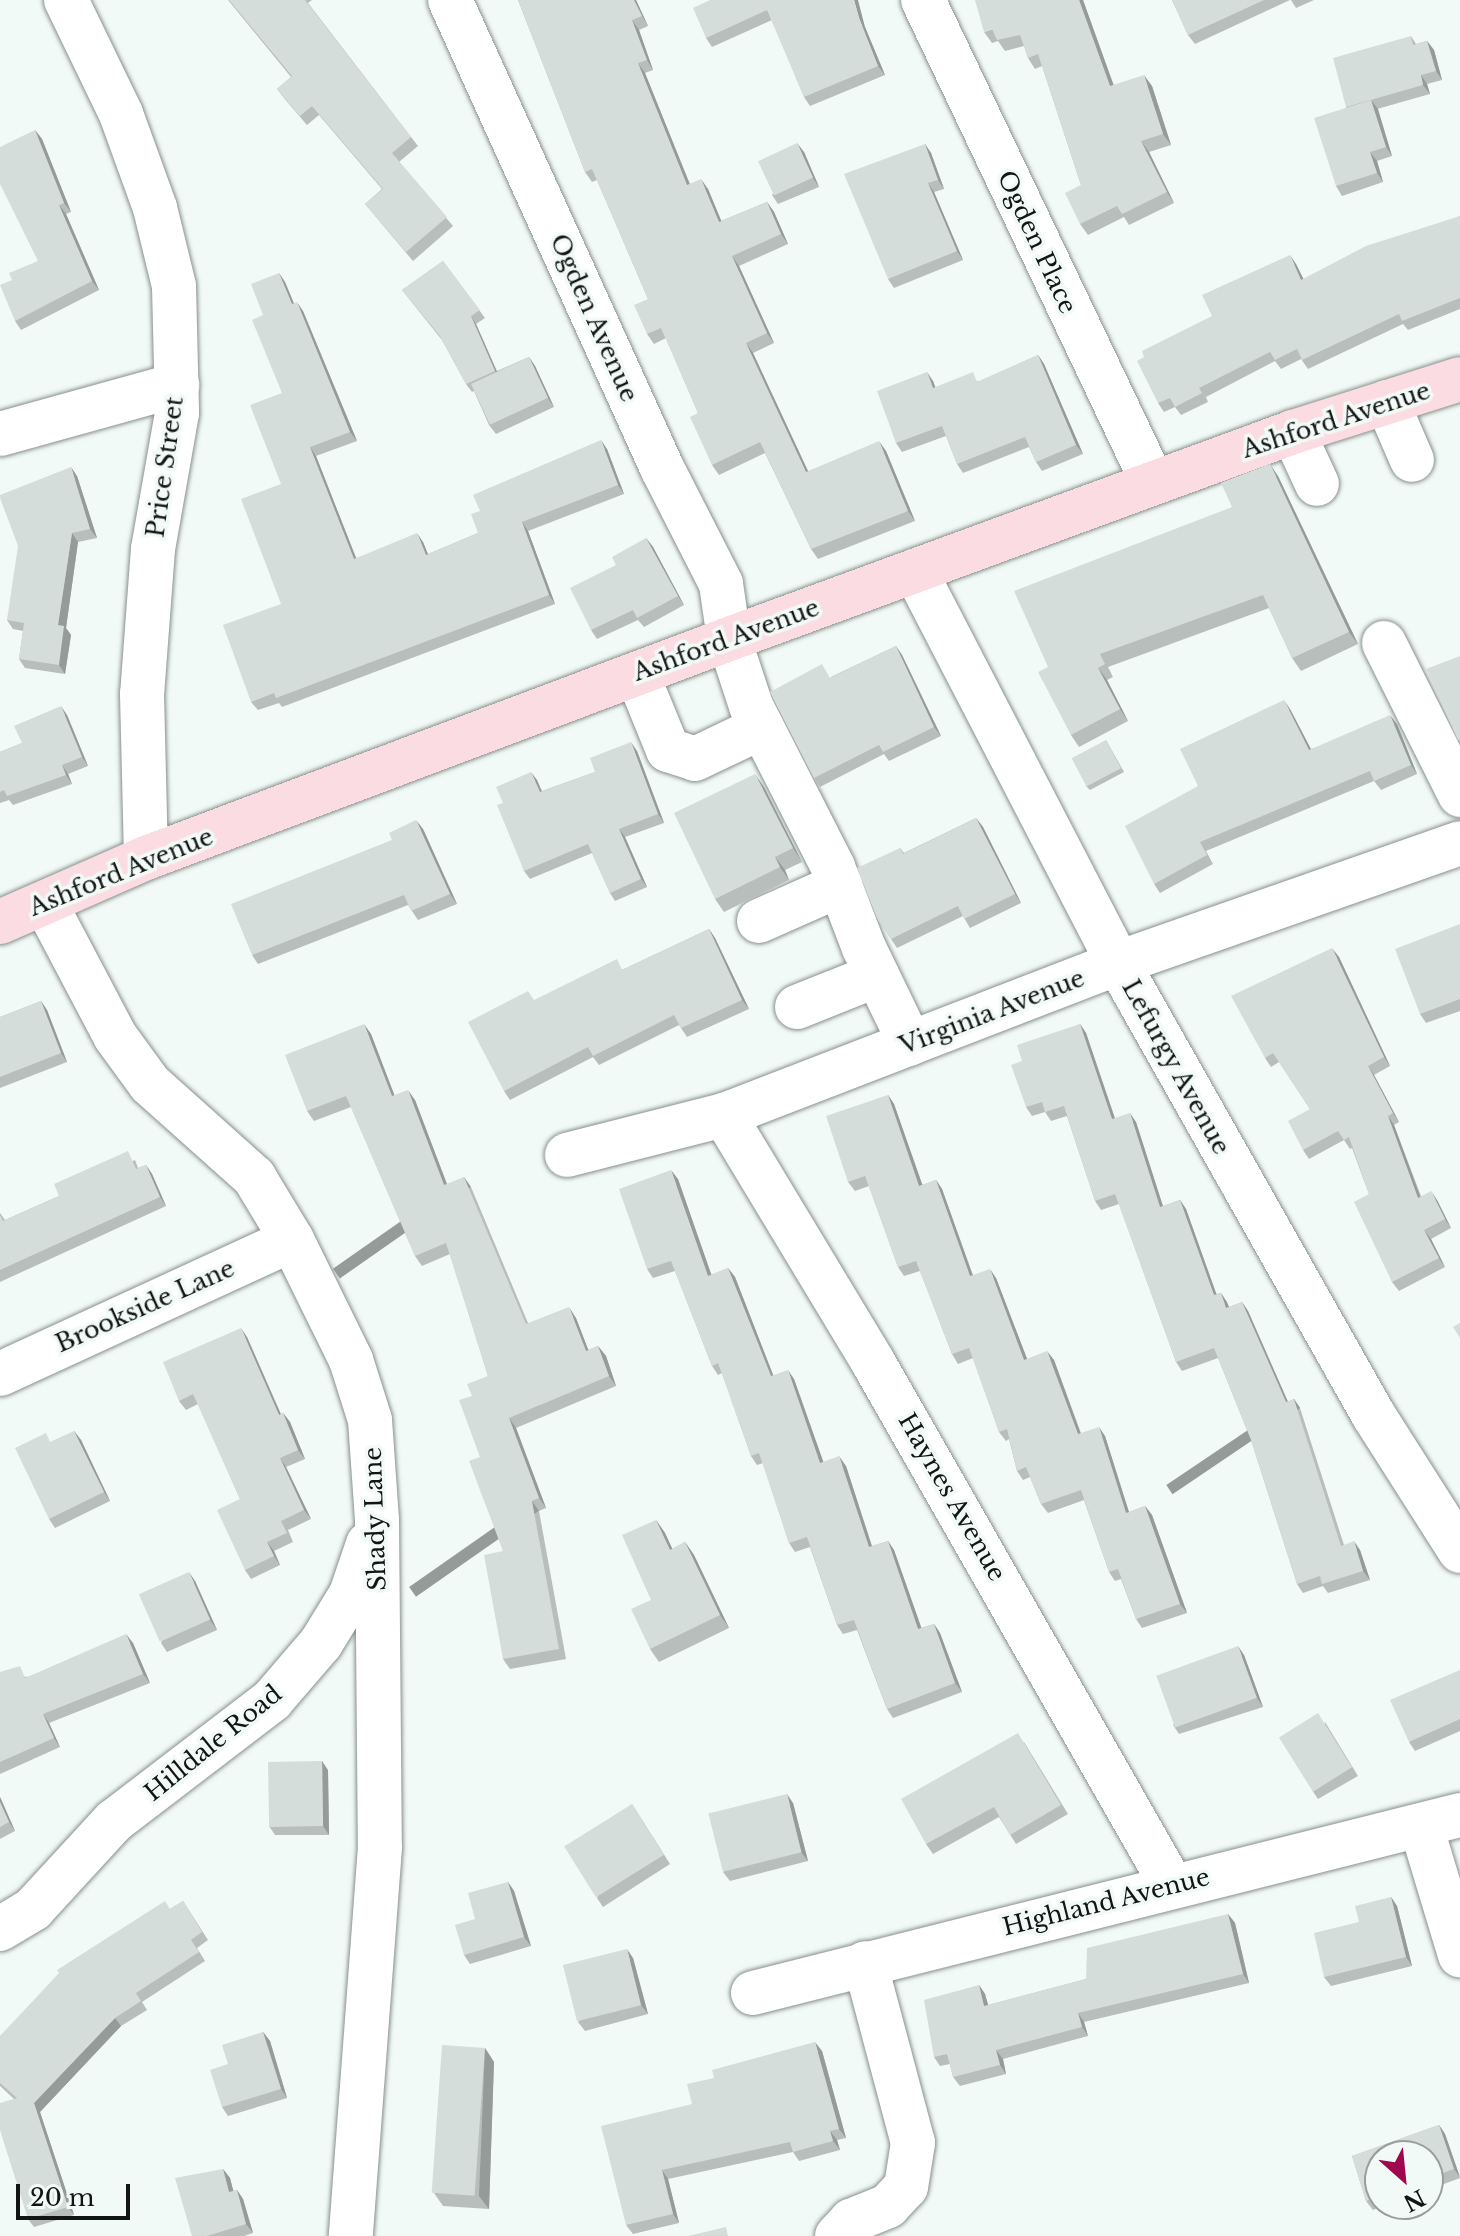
<!DOCTYPE html>
<html>
<head>
<meta charset="utf-8">
<style>
	body { margin:0 }
	#map { position:relative; width:1460px; height:2236px; overflow:hidden; background:#f2faf7; font-family:"Libre Baskerville",serif }
	div>[style] { position:absolute }
	.roads { filter:drop-shadow(0 0 2px #88908d) drop-shadow(0 0 2px #88908d) }
	.minor>* { height:44px; margin:-22px; padding:0 22px; transform-origin:22px; border-radius:22px; background:#fff }
	.major>* { height:44px; margin:-22px; padding:0 22px; transform-origin:22px; border-radius:22px; background:#fcdce3 }
	.wall>* { inset:0; background:#b7bebb }
	.shaded-wall>* { inset:0; background:#959b99; transform-origin:0 0 }
	.building>* { inset:0; background:#d5ddda; transform-origin:0 0 }
	span { translate:-50% -50%; white-space:nowrap; text-align:center; line-height:1.15; -webkit-text-stroke:7px #f2faf7; paint-order:stroke }
	.street-label { font-size:24px; color:#121514 }
	.north { position:absolute; left:1364px; top:2140px; width:80px; height:80px; box-sizing:border-box; background:#f2faf7; border:2px solid #989e9c; border-radius:50%; rotate:153deg; font-size:22px; font-weight:700; line-height:32px; text-align:center; color:#121514 }
	.north::after { content:''; display:block; margin:auto; width:28px; height:36px; background:#9f084f; clip-path:polygon(50% 0,100% 100%,50% 72%,0 100%) }
	.scale { position:absolute; left:16px; top:2184px; width:114px; height:36px; box-sizing:border-box; border:4px solid #121514; border-top:0; padding-left:10px; font-size:24px; line-height:28px; white-space:nowrap; color:#121514; -webkit-text-stroke:6px #f2faf7; paint-order:stroke }
</style>
</head>
<body>
<div id="map">
	<div class="roads">
		<div class="minor">
			<i style="left:66px;top:0;width:127px;rotate:64.2deg"></i>
			<i style="left:121px;top:114px;width:100px;rotate:70.1deg"></i>
			<i style="left:155px;top:208px;width:80px;rotate:76.3deg"></i>
			<i style="left:174px;top:286px;width:127px;rotate:88.6deg"></i>
			<i style="left:177px;top:413px;width:138px;rotate:100deg"></i>
			<i style="left:153px;top:549px;width:145px;rotate:94.3deg"></i>
			<i style="left:142px;top:694px;width:164px;rotate:88.6deg"></i>
			<i style="left:450px;top:0;width:514px;rotate:65.63deg"></i>
			<i style="left:662px;top:468px;width:130px;rotate:63deg"></i>
			<i style="left:721px;top:584px;width:56px;rotate:81.7deg"></i>
			<i style="left:729px;top:639px;width:71px;rotate:71.8deg"></i>
			<i style="left:751px;top:706px;width:181px;rotate:63deg"></i>
			<i style="left:833px;top:867px;width:87px;rotate:69.1deg"></i>
			<i style="left:864px;top:948px;width:106px;rotate:64.2deg"></i>
			<i style="left:923px;top:0;width:535px;rotate:64.54deg"></i>
			<i style="left:1387px;top:402px;width:63px;rotate:66.7deg"></i>
			<i style="left:1293px;top:432px;width:57px;rotate:65.2deg"></i>
			<i style="left:0;top:434px;width:184px;rotate:-15.5deg"></i>
			<i style="left:915px;top:571px;width:441px;rotate:62.6deg"></i>
			<i style="left:1118px;top:963px;width:520px;rotate:60.53deg"></i>
			<i style="left:1374px;top:1416px;width:160px;rotate:57.5deg"></i>
			<i style="left:1384px;top:643px;width:170px;rotate:63.4deg"></i>
			<i style="left:637px;top:674px;width:82px;rotate:67.8deg"></i>
			<i style="left:668px;top:750px;width:28px;rotate:18deg"></i>
			<i style="left:695px;top:759px;width:74px;rotate:-25.5deg"></i>
			<i style="left:45px;top:903px;width:150px;rotate:62.2deg"></i>
			<i style="left:115px;top:1036px;width:59px;rotate:53.9deg"></i>
			<i style="left:150px;top:1084px;width:140px;rotate:41.8deg"></i>
			<i style="left:254px;top:1177px;width:74px;rotate:58.9deg"></i>
			<i style="left:292px;top:1240px;width:134px;rotate:63.8deg"></i>
			<i style="left:351px;top:1360px;width:63px;rotate:72.4deg"></i>
			<i style="left:370px;top:1420px;width:99px;rotate:86deg"></i>
			<i style="left:377px;top:1519px;width:328px;rotate:89.5deg"></i>
			<i style="left:380px;top:1847px;width:390px;rotate:94.3deg"></i>
			<i style="left:759px;top:921px;width:89px;rotate:-24deg"></i>
			<i style="left:797px;top:1007px;width:86px;rotate:-21.8deg"></i>
			<i style="left:724px;top:1115px;width:288px;rotate:58.9deg"></i>
			<i style="left:873px;top:1362px;width:601px;rotate:60.28deg"></i>
			<i style="left:567px;top:1155px;width:162px;rotate:-14.3deg"></i>
			<i style="left:724px;top:1115px;width:422px;rotate:-21.1deg"></i>
			<i style="left:1118px;top:963px;width:362px;rotate:-19.3deg"></i>
			<i style="left:0;top:1374px;width:321px;rotate:-24.7deg"></i>
			<i style="left:1421px;top:1826px;width:135px;rotate:73.2deg"></i>
			<i style="left:0;top:1929px;width:39px;rotate:-31deg"></i>
			<i style="left:33px;top:1909px;width:120px;rotate:-47.4deg"></i>
			<i style="left:114px;top:1821px;width:199px;rotate:-37.4deg"></i>
			<i style="left:272px;top:1700px;width:75px;rotate:-49.3deg"></i>
			<i style="left:321px;top:1643px;width:57px;rotate:-58.5deg"></i>
			<i style="left:351px;top:1594px;width:53px;rotate:-71.2deg"></i>
			<i style="left:753px;top:1993px;width:729px;rotate:-14.13deg"></i>
			<i style="left:837px;top:2236px;width:21px;rotate:-47deg"></i>
			<i style="left:851px;top:2221px;width:40px;rotate:-22deg"></i>
			<i style="left:888px;top:2206px;width:26px;rotate:-47deg"></i>
			<i style="left:906px;top:2187px;width:45px;rotate:-81deg"></i>
			<i style="left:913px;top:2143px;width:186px;rotate:-104.9deg"></i>
		</div>
		<div class="major">
			<i style="left:0;top:922px;width:159px;rotate:-23.7deg"></i>
			<i style="left:146px;top:858px;width:623px;rotate:-20.59deg"></i>
			<i style="left:729px;top:639px;width:601px;rotate:-20.15deg"></i>
			<i style="left:1293px;top:432px;width:175px;rotate:-17.6deg"></i>
		</div>
	</div>
	<div class="wall">
		<i style="clip-path:polygon(228px 0,312px 0,308px 3px,411px 137px,418px 146px,399px 162px,453px 226px,413px 261px,365px 204px,382px 189px,319px 115px,307px 125px,284px 98px,277px 89px,291px 77px)"></i>
		<i style="clip-path:polygon(518px 0,636px 0,648px 26px,639px 30px,653px 70px,645px 73px,690px 184px,708px 189px,721px 221px,767px 202px,774px 212px,788px 244px,739px 266px,774px 343px,753px 353px,808px 471px,886px 451px,915px 521px,818px 559px,811px 549px,765px 453px,719px 475px,712px 465px,698px 413px,666px 338px,654px 344px,647px 334px,648px 299px,597px 180px,592px 182px,585px 172px)"></i>
		<i style="clip-path:polygon(710px 0,865px 27px,885px 75px,810px 106px,804px 97px,772px 20px,712px 47px,706px 38px)"></i>
		<i style="clip-path:polygon(1083px 0,1113px 85px,1152px 86px,1171px 145px,1149px 152px,1174px 203px,1129px 225px,1124px 217px,1088px 235px,1080px 224px,1081px 185px,1042px 66px,1035px 69px,1028px 58px,1024px 46px,1005px 51px,998px 41px,992px 43px,984px 32px)"></i>
		<i style="clip-path:polygon(1172px 0,1290px 0,1195px 44px,1188px 35px)"></i>
		<i style="clip-path:polygon(1291px 0,1314px 0,1296px 8px)"></i>
		<i style="clip-path:polygon(1411px 36px,1416px 44px,1427px 41px,1434px 50px,1442px 80px,1427px 84px,1430px 94px,1377px 109px,1392px 156px,1377px 161px,1383px 182px,1342px 196px,1336px 186px,1346px 107px)"></i>
		<i style="clip-path:polygon(35px 130px,42px 139px,71px 212px,66px 214px,99px 290px,21px 330px,15px 321px,12px 280px,38px 261px)"></i>
		<i style="clip-path:polygon(925px 144px,931px 153px,944px 189px,934px 192px,963px 260px,894px 288px,888px 279px)"></i>
		<i style="clip-path:polygon(804px 152px,819px 187px,778px 204px,772px 195px)"></i>
		<i style="clip-path:polygon(1460px 216px,1460px 309px,1408px 330px,1403px 324px,1308px 369px,1301px 359px,1281px 369px,1275px 361px,1206px 397px,1208px 402px,1181px 415px,1175px 407px,1164px 412px,1158px 403px,1212px 316px,1296px 264px,1303px 279px)"></i>
		<i style="clip-path:polygon(443px 261px,485px 318px,476px 324px,497px 371px,529px 357px,535px 366px,554px 407px,496px 434px,489px 425px,474px 391px,472px 392px,466px 384px,442px 340px,402px 290px)"></i>
		<i style="clip-path:polygon(279px 273px,285px 282px,294px 304px,303px 311px,357px 441px,316px 456px,356px 558px,423px 542px,428px 554px,478px 533px,480px 511px,607px 449px,624px 494px,528px 531px,555px 604px,282px 707px,279px 703px,258px 710px,251px 702px,281px 604px,282px 393px,263px 315px)"></i>
		<i style="clip-path:polygon(1038px 355px,1044px 364px,1083px 454px,1042px 471px,1036px 462px,1029px 447px,963px 473px,957px 464px,946px 436px,902px 452px,896px 443px,933px 381px,935px 387px,980px 381px)"></i>
		<i style="clip-path:polygon(77px 476px,97px 538px,78px 542px,66px 628px,71px 635px,65px 674px,25px 668px,19px 659px,23px 631px,13px 629px,7px 620px)"></i>
		<i style="clip-path:polygon(1278px 476px,1358px 644px,1301px 671px,1292px 658px,1269px 608px,1108px 667px,1113px 677px,1107px 680px,1128px 721px,1079px 747px,1071px 735px,1048px 667px,1232px 507px)"></i>
		<i style="clip-path:polygon(646px 538px,653px 547px,684px 605px,644px 627px,638px 620px,597px 639px,591px 630px,616px 565px)"></i>
		<i style="clip-path:polygon(896px 646px,902px 655px,941px 736px,889px 761px,884px 754px,820px 787px,814px 778px,831px 677px)"></i>
		<i style="clip-path:polygon(1290px 709px,1311px 749px,1397px 724px,1417px 774px,1381px 790px,1374px 781px,1206px 851px,1213px 864px,1160px 893px,1154px 884px,1198px 786px)"></i>
		<i style="clip-path:polygon(67px 715px,88px 766px,68px 774px,72px 784px,13px 805px,9px 800px,0 803px,0 752px,22px 743px)"></i>
		<i style="clip-path:polygon(1106px 740px,1124px 772px,1090px 790px,1086px 786px)"></i>
		<i style="clip-path:polygon(637px 751px,664px 823px,625px 837px,647px 887px,615px 901px,610px 893px,592px 853px,530px 879px,524px 871px,503px 803px,537px 780px,542px 791px,595px 772px)"></i>
		<i style="clip-path:polygon(764px 787px,802px 862px,785px 870px,789px 880px,724px 912px,715px 899px)"></i>
		<i style="clip-path:polygon(976px 818px,983px 827px,1021px 903px,970px 928px,963px 916px,897px 948px,877px 918px,900px 848px,904px 853px)"></i>
		<i style="clip-path:polygon(423px 829px,457px 904px,418px 920px,408px 905px,258px 964px,252px 955px)"></i>
		<i style="clip-path:polygon(1460px 924px,1460px 1011px,1426px 1023px,1420px 1014px)"></i>
		<i style="clip-path:polygon(709px 929px,715px 938px,749px 1009px,687px 1037px,679px 1025px,599px 1065px,593px 1057px,510px 1100px,504px 1091px,535px 1000px,624px 969px)"></i>
		<i style="clip-path:polygon(1339px 957px,1390px 1066px,1374px 1075px,1399px 1122px,1394px 1125px,1421px 1196px,1437px 1200px,1451px 1228px,1431px 1239px,1445px 1267px,1399px 1291px,1392px 1282px,1369px 1194px,1352px 1148px,1350px 1149px,1344px 1140px,1309px 1159px,1303px 1150px,1310px 1109px,1279px 1062px,1271px 1067px,1265px 1058px)"></i>
		<i style="clip-path:polygon(41px 1001px,47px 1010px,67px 1062px,0 1088px,0 1017px)"></i>
		<i style="clip-path:polygon(1080px 1024px,1086px 1033px,1115px 1118px,1136px 1122px,1163px 1206px,1180px 1200px,1186px 1209px,1216px 1294px,1221px 1293px,1229px 1307px,1242px 1302px,1248px 1311px,1288px 1402px,1294px 1399px,1300px 1408px,1344px 1545px,1360px 1550px,1370px 1580px,1328px 1593px,1323px 1586px,1303px 1593px,1297px 1584px,1251px 1440px,1218px 1358px,1182px 1371px,1176px 1362px,1119px 1204px,1101px 1210px,1095px 1201px,1067px 1116px,1051px 1121px,1045px 1112px,1032px 1116px,1026px 1107px,1022px 1061px)"></i>
		<i style="clip-path:polygon(371px 1034px,394px 1095px,415px 1100px,447px 1184px,471px 1187px,528px 1323px,576px 1318px,588px 1350px,598px 1346px,606px 1356px,616px 1386px,516px 1428px,546px 1508px,539px 1511px,566px 1659px,510px 1669px,503px 1659px,503px 1551px,480px 1457px,472px 1396px,488px 1376px,450px 1254px,422px 1266px,415px 1256px,351px 1107px,314px 1121px,307px 1111px)"></i>
		<i style="clip-path:polygon(888px 1095px,894px 1104px,922px 1185px,936px 1180px,942px 1189px,973px 1275px,996px 1278px,1027px 1359px,1054px 1360px,1081px 1433px,1105px 1436px,1129px 1512px,1145px 1506px,1152px 1515px,1187px 1613px,1142px 1628px,1136px 1619px,1121px 1579px,1115px 1581px,1109px 1572px,1084px 1500px,1048px 1513px,1041px 1504px,1030px 1477px,1023px 1480px,1017px 1471px,1009px 1439px,1006px 1441px,999px 1432px,973px 1358px,958px 1364px,952px 1354px,920px 1271px,904px 1276px,898px 1267px,869px 1186px,855px 1191px,848px 1182px)"></i>
		<i style="clip-path:polygon(135px 1160px,138px 1168px,146px 1165px,152px 1174px,166px 1206px,0 1282px,0 1213px,5px 1220px,59px 1196px)"></i>
		<i style="clip-path:polygon(678px 1179px,711px 1275px,728px 1268px,735px 1277px,773px 1375px,794px 1379px,823px 1462px,846px 1466px,872px 1546px,888px 1541px,894px 1550px,921px 1628px,934px 1624px,940px 1633px,962px 1692px,893px 1718px,887px 1709px,857px 1630px,843px 1634px,837px 1625px,810px 1547px,795px 1552px,789px 1543px,763px 1463px,757px 1465px,751px 1456px,722px 1373px,718px 1375px,712px 1366px,675px 1271px,653px 1278px,647px 1269px)"></i>
		<i style="clip-path:polygon(247px 1337px,281px 1414px,283px 1413px,290px 1422px,305px 1459px,286px 1467px,311px 1519px,288px 1530px,293px 1542px,274px 1551px,280px 1565px,251px 1579px,245px 1570px,240px 1499px,198px 1404px,186px 1410px,179px 1401px)"></i>
		<i style="clip-path:polygon(74px 1431px,81px 1440px,110px 1501px,55px 1528px,49px 1519px)"></i>
		<i style="clip-path:polygon(656px 1520px,665px 1533px,672px 1549px,685px 1542px,694px 1555px,729px 1628px,659px 1662px,650px 1649px)"></i>
		<i style="clip-path:polygon(195px 1581px,217px 1630px,167px 1652px,161px 1643px)"></i>
		<i style="clip-path:polygon(133px 1643px,150px 1683px,49px 1723px,60px 1747px,0 1774px,0 1672px,27px 1677px)"></i>
		<i style="clip-path:polygon(1244px 1655px,1263px 1707px,1179px 1734px,1173px 1725px)"></i>
		<i style="clip-path:polygon(1460px 1670px,1460px 1731px,1415px 1751px,1409px 1742px)"></i>
		<i style="clip-path:polygon(1325px 1722px,1358px 1776px,1318px 1799px,1312px 1790px)"></i>
		<i style="clip-path:polygon(1024px 1742px,1068px 1814px,1016px 1844px,999px 1817px,933px 1854px,926px 1844px)"></i>
		<i style="clip-path:polygon(328px 1770px,329px 1835px,275px 1835px,269px 1826px)"></i>
		<i style="clip-path:polygon(0 1797px,15px 1831px,0 1839px)"></i>
		<i style="clip-path:polygon(793px 1803px,808px 1861px,730px 1881px,723px 1872px)"></i>
		<i style="clip-path:polygon(632px 1804px,670px 1864px,603px 1907px,597px 1898px)"></i>
		<i style="clip-path:polygon(508px 1882px,514px 1891px,531px 1946px,470px 1964px,464px 1955px,475px 1919px)"></i>
		<i style="clip-path:polygon(1391px 1897px,1397px 1906px,1412px 1966px,1331px 1986px,1324px 1977px,1359px 1922px)"></i>
		<i style="clip-path:polygon(183px 1901px,208px 1940px,197px 1948px,205px 1961px,142px 2002px,147px 2010px,121px 2026px,40px 2112px,74px 2215px,34px 2227px,28px 2219px,14px 2099px,0 2086px,0 2036px,170px 1909px)"></i>
		<i style="clip-path:polygon(1228px 1914px,1235px 1923px,1249px 1983px,1084px 2022px,1088px 2036px,1003px 2059px,1006px 2074px,960px 2086px,953px 2077px,950px 2064px,940px 2066px,934px 2057px,979px 1985px,985px 1994px,988px 2005px,1086px 1979px)"></i>
		<i style="clip-path:polygon(633px 1958px,648px 2014px,585px 2031px,578px 2022px)"></i>
		<i style="clip-path:polygon(263px 2032px,270px 2041px,287px 2098px,228px 2116px,222px 2107px,228px 2064px)"></i>
		<i style="clip-path:polygon(485px 2048px,494px 2062px,489px 2209px,443px 2206px,434px 2193px)"></i>
		<i style="clip-path:polygon(822px 2051px,846px 2138px,837px 2140px,840px 2150px,799px 2161px,793px 2152px,668px 2179px,679px 2223px,633px 2234px,626px 2225px,692px 2104px)"></i>
		<i style="clip-path:polygon(1439px 2125px,1445px 2134px,1460px 2178px,1428px 2190px,1428px 2156px,1380px 2156px,1380px 2204px,1388px 2204px,1373px 2210px,1366px 2201px,1352px 2156px)"></i>
		<i style="clip-path:polygon(223px 2169px,230px 2178px,233px 2191px,237px 2190px,243px 2199px,253px 2233px,244px 2236px,192px 2236px)"></i>
	</div>
	<div class="shaded-wall">
		<i style="clip-path:polygon(634px 0,636px 0,648px 26px,642px 16px)"></i>
		<i style="clip-path:polygon(854px 0,858px 0,865px 27px,885px 75px,878px 66px,859px 18px)"></i>
		<i style="clip-path:polygon(1079px 0,1083px 0,1118px 97px,1110px 86px)"></i>
		<i style="clip-path:polygon(632px 20px,639px 30px,653px 70px,647px 60px)"></i>
		<i style="clip-path:polygon(1427px 41px,1434px 50px,1442px 80px,1436px 71px)"></i>
		<i style="clip-path:polygon(638px 63px,645px 73px,694px 195px,687px 185px)"></i>
		<i style="clip-path:polygon(1144px 75px,1152px 86px,1171px 145px,1163px 134px)"></i>
		<i style="clip-path:polygon(1421px 75px,1427px 84px,1430px 94px,1423px 85px)"></i>
		<i style="clip-path:polygon(1371px 100px,1378px 109px,1392px 156px,1386px 147px)"></i>
		<i style="clip-path:polygon(35px 130px,42px 139px,71px 212px,64px 203px)"></i>
		<i style="clip-path:polygon(1141px 141px,1149px 152px,1174px 203px,1167px 192px)"></i>
		<i style="clip-path:polygon(797px 143px,804px 152px,819px 187px,813px 178px)"></i>
		<i style="clip-path:polygon(925px 144px,931px 153px,944px 189px,938px 180px)"></i>
		<i style="clip-path:polygon(1370px 152px,1377px 161px,1383px 182px,1377px 173px)"></i>
		<i style="clip-path:polygon(701px 179px,708px 189px,726px 232px,719px 222px)"></i>
		<i style="clip-path:polygon(928px 183px,934px 192px,963px 260px,957px 251px)"></i>
		<i style="clip-path:polygon(767px 202px,774px 212px,788px 244px,781px 234px)"></i>
		<i style="clip-path:polygon(59px 205px,66px 214px,99px 290px,92px 281px)"></i>
		<i style="clip-path:polygon(1290px 255px,1296px 264px,1308px 288px,1301px 280px)"></i>
		<i style="clip-path:polygon(732px 256px,739px 266px,774px 343px,767px 333px)"></i>
		<i style="clip-path:polygon(279px 273px,285px 282px,298px 313px,292px 304px)"></i>
		<i style="clip-path:polygon(297px 302px,303px 311px,357px 441px,350px 432px)"></i>
		<i style="clip-path:polygon(471px 316px,476px 324px,500px 379px,495px 371px)"></i>
		<i style="clip-path:polygon(746px 343px,753px 353px,813px 482px,806px 472px)"></i>
		<i style="clip-path:polygon(1038px 355px,1044px 364px,1083px 454px,1076px 445px)"></i>
		<i style="clip-path:polygon(529px 357px,535px 366px,554px 407px,548px 398px)"></i>
		<i style="clip-path:polygon(927px 372px,933px 381px,939px 397px,933px 388px)"></i>
		<i style="clip-path:polygon(601px 440px,607px 449px,624px 494px,618px 485px)"></i>
		<i style="clip-path:polygon(879px 441px,886px 451px,915px 521px,908px 511px)"></i>
		<i style="clip-path:polygon(310px 447px,316px 456px,360px 568px,354px 559px)"></i>
		<i style="clip-path:polygon(1270px 464px,1278px 476px,1358px 644px,1349px 632px)"></i>
		<i style="clip-path:polygon(71px 467px,77px 476px,97px 538px,90px 529px)"></i>
		<i style="clip-path:polygon(522px 522px,528px 531px,555px 604px,549px 595px)"></i>
		<i style="clip-path:polygon(72px 533px,78px 542px,66px 628px,71px 635px,65px 674px,59px 665px,58px 625px)"></i>
		<i style="clip-path:polygon(417px 533px,423px 542px,432px 564px,426px 555px)"></i>
		<i style="clip-path:polygon(646px 538px,653px 547px,684px 605px,678px 596px)"></i>
		<i style="clip-path:polygon(896px 646px,902px 655px,941px 736px,934px 727px)"></i>
		<i style="clip-path:polygon(1098px 668px,1107px 680px,1128px 721px,1120px 709px)"></i>
		<i style="clip-path:polygon(1284px 700px,1290px 709px,1316px 759px,1309px 750px)"></i>
		<i style="clip-path:polygon(61px 706px,67px 715px,88px 766px,82px 757px)"></i>
		<i style="clip-path:polygon(1390px 715px,1397px 724px,1417px 774px,1411px 765px)"></i>
		<i style="clip-path:polygon(631px 742px,637px 751px,664px 823px,658px 814px)"></i>
		<i style="clip-path:polygon(62px 765px,68px 774px,72px 784px,66px 775px)"></i>
		<i style="clip-path:polygon(531px 772px,537px 780px,545px 800px,540px 792px)"></i>
		<i style="clip-path:polygon(755px 774px,764px 787px,802px 862px,793px 848px)"></i>
		<i style="clip-path:polygon(976px 818px,983px 827px,1021px 903px,1015px 894px)"></i>
		<i style="clip-path:polygon(416px 820px,423px 829px,457px 904px,450px 894px)"></i>
		<i style="clip-path:polygon(619px 829px,625px 837px,647px 887px,641px 879px)"></i>
		<i style="clip-path:polygon(775px 857px,785px 870px,789px 880px,780px 867px)"></i>
		<i style="clip-path:polygon(709px 929px,715px 938px,749px 1009px,742px 1000px)"></i>
		<i style="clip-path:polygon(1332px 948px,1339px 957px,1390px 1066px,1384px 1057px)"></i>
		<i style="clip-path:polygon(41px 1001px,47px 1010px,67px 1062px,61px 1053px)"></i>
		<i style="clip-path:polygon(364px 1024px,371px 1034px,399px 1107px,392px 1096px)"></i>
		<i style="clip-path:polygon(1080px 1024px,1086px 1033px,1118px 1128px,1112px 1119px)"></i>
		<i style="clip-path:polygon(1368px 1066px,1374px 1075px,1399px 1122px,1393px 1113px)"></i>
		<i style="clip-path:polygon(408px 1090px,415px 1100px,451px 1195px,444px 1185px)"></i>
		<i style="clip-path:polygon(888px 1095px,894px 1104px,926px 1195px,919px 1186px)"></i>
		<i style="clip-path:polygon(1130px 1113px,1136px 1122px,1166px 1216px,1160px 1207px)"></i>
		<i style="clip-path:polygon(1388px 1116px,1394px 1125px,1424px 1207px,1418px 1198px)"></i>
		<i style="clip-path:polygon(146px 1165px,152px 1174px,166px 1206px,160px 1197px)"></i>
		<i style="clip-path:polygon(671px 1170px,678px 1179px,715px 1285px,708px 1276px)"></i>
		<i style="left:464px;top:1177px;width:12px;height:160px;rotate:55deg"></i>
		<i style="clip-path:polygon(936px 1180px,942px 1189px,976px 1285px,970px 1276px)"></i>
		<i style="clip-path:polygon(1431px 1191px,1437px 1200px,1451px 1228px,1445px 1219px)"></i>
		<i style="clip-path:polygon(1180px 1200px,1186px 1209px,1220px 1304px,1214px 1295px)"></i>
		<i style="clip-path:polygon(1424px 1230px,1431px 1239px,1445px 1267px,1439px 1258px)"></i>
		<i style="clip-path:polygon(728px 1268px,735px 1277px,777px 1385px,771px 1376px)"></i>
		<i style="clip-path:polygon(990px 1269px,996px 1278px,1031px 1369px,1024px 1360px)"></i>
		<i style="clip-path:polygon(1221px 1293px,1227px 1302px,1233px 1317px,1226px 1308px)"></i>
		<i style="clip-path:polygon(1242px 1302px,1248px 1311px,1292px 1411px,1286px 1402px)"></i>
		<i style="clip-path:polygon(569px 1307px,576px 1318px,593px 1362px,586px 1351px)"></i>
		<i style="clip-path:polygon(241px 1328px,247px 1337px,285px 1424px,279px 1415px)"></i>
		<i style="clip-path:polygon(598px 1346px,606px 1356px,616px 1386px,609px 1376px)"></i>
		<i style="clip-path:polygon(1047px 1351px,1054px 1360px,1084px 1443px,1078px 1434px)"></i>
		<i style="clip-path:polygon(788px 1370px,794px 1379px,827px 1472px,820px 1463px)"></i>
		<i style="left:1294px;top:1399px;width:11px;height:154px;rotate:56deg"></i>
		<i style="clip-path:polygon(283px 1413px,290px 1422px,305px 1459px,298px 1450px)"></i>
		<i style="clip-path:polygon(509px 1418px,516px 1428px,546px 1508px,539px 1498px)"></i>
		<i style="clip-path:polygon(1099px 1427px,1105px 1436px,1132px 1522px,1126px 1513px)"></i>
		<i style="clip-path:polygon(74px 1431px,81px 1440px,110px 1501px,104px 1492px)"></i>
		<i style="clip-path:polygon(839px 1456px,846px 1466px,875px 1556px,869px 1547px)"></i>
		<i style="clip-path:polygon(280px 1458px,286px 1467px,311px 1519px,304px 1510px)"></i>
		<i style="left:532px;top:1501px;width:12px;height:150px;rotate:55deg"></i>
		<i style="clip-path:polygon(1145px 1506px,1152px 1515px,1187px 1613px,1180px 1604px)"></i>
		<i style="clip-path:polygon(656px 1520px,665px 1533px,679px 1563px,670px 1550px)"></i>
		<i style="clip-path:polygon(888px 1541px,894px 1550px,925px 1638px,918px 1629px)"></i>
		<i style="clip-path:polygon(1354px 1541px,1360px 1550px,1370px 1580px,1363px 1571px)"></i>
		<i style="clip-path:polygon(267px 1542px,274px 1551px,280px 1565px,274px 1556px)"></i>
		<i style="clip-path:polygon(685px 1542px,694px 1555px,729px 1628px,720px 1615px)"></i>
		<i style="clip-path:polygon(189px 1572px,195px 1581px,217px 1630px,210px 1620px)"></i>
		<i style="clip-path:polygon(934px 1624px,940px 1633px,962px 1692px,955px 1683px)"></i>
		<i style="clip-path:polygon(126px 1634px,133px 1643px,150px 1683px,143px 1674px)"></i>
		<i style="clip-path:polygon(1238px 1646px,1244px 1655px,1263px 1707px,1257px 1698px)"></i>
		<i style="clip-path:polygon(43px 1714px,49px 1723px,60px 1747px,54px 1738px)"></i>
		<i style="clip-path:polygon(322px 1761px,328px 1770px,329px 1835px,323px 1826px)"></i>
		<i style="clip-path:polygon(787px 1794px,793px 1803px,808px 1861px,801px 1852px)"></i>
		<i style="clip-path:polygon(0 1797px,15px 1831px,9px 1822px,0 1802px)"></i>
		<i style="clip-path:polygon(508px 1882px,514px 1891px,531px 1946px,524px 1937px)"></i>
		<i style="clip-path:polygon(1391px 1897px,1397px 1906px,1412px 1966px,1406px 1957px)"></i>
		<i style="clip-path:polygon(1228px 1914px,1235px 1923px,1249px 1983px,1243px 1974px)"></i>
		<i style="clip-path:polygon(627px 1949px,633px 1958px,648px 2014px,641px 2005px)"></i>
		<i style="clip-path:polygon(979px 1985px,985px 1994px,991px 2015px,984px 2006px)"></i>
		<i style="clip-path:polygon(1078px 2013px,1084px 2022px,1088px 2036px,1082px 2027px)"></i>
		<i style="clip-path:polygon(115px 2018px,121px 2026px,40px 2112px,74px 2215px,68px 2207px,34px 2103px)"></i>
		<i style="clip-path:polygon(263px 2032px,270px 2041px,287px 2098px,281px 2089px)"></i>
		<i style="clip-path:polygon(815px 2042px,822px 2051px,846px 2138px,839px 2129px)"></i>
		<i style="clip-path:polygon(485px 2048px,494px 2062px,489px 2209px,479px 2196px)"></i>
		<i style="clip-path:polygon(996px 2050px,1003px 2059px,1006px 2074px,1000px 2065px)"></i>
		<i style="clip-path:polygon(1439px 2125px,1445px 2134px,1460px 2177px,1454px 2169px)"></i>
		<i style="clip-path:polygon(830px 2131px,837px 2140px,840px 2150px,833px 2141px)"></i>
		<i style="clip-path:polygon(223px 2169px,230px 2178px,236px 2201px,229px 2192px)"></i>
		<i style="clip-path:polygon(662px 2170px,668px 2179px,679px 2223px,673px 2214px)"></i>
		<i style="clip-path:polygon(237px 2190px,243px 2199px,253px 2233px,246px 2224px)"></i>
	</div>
	<div class="building">
		<i style="clip-path:polygon(229px 0,305px 0,411px 137px,392px 153px,447px 217px,406px 252px,365px 204px,383px 189px,312px 106px,300px 116px,277px 89px,292px 76px)"></i>
		<i style="clip-path:polygon(518px 0,634px 0,642px 16px,632px 20px,647px 60px,638px 63px,687px 185px,701px 179px,719px 222px,767px 202px,781px 234px,732px 256px,767px 333px,746px 343px,806px 472px,879px 441px,908px 511px,811px 549px,760px 442px,712px 465px,690px 417px,698px 413px,661px 328px,647px 334px,634px 305px,648px 299px,592px 169px,585px 172px)"></i>
		<i style="clip-path:polygon(710px 0,854px 0,859px 18px,878px 66px,804px 97px,767px 10px,706px 38px,693px 8px)"></i>
		<i style="clip-path:polygon(975px 0,1079px 0,1110px 86px,1144px 75px,1163px 134px,1141px 141px,1167px 192px,1122px 214px,1117px 206px,1080px 224px,1065px 193px,1081px 185px,1038px 54px,1028px 58px,1020px 35px,997px 40px,992px 29px,984px 32px)"></i>
		<i style="clip-path:polygon(1172px 0,1264px 0,1188px 35px)"></i>
		<i style="clip-path:polygon(1411px 36px,1413px 45px,1427px 41px,1436px 71px,1421px 75px,1423px 85px,1346px 107px,1333px 58px)"></i>
		<i style="clip-path:polygon(1371px 100px,1386px 147px,1370px 152px,1377px 173px,1336px 186px,1314px 118px)"></i>
		<i style="clip-path:polygon(35px 130px,64px 203px,59px 205px,92px 281px,15px 321px,0 285px,12px 280px,9px 273px,38px 261px,0 184px,0 147px)"></i>
		<i style="left:797px;top:143px;width:38px;height:43px;rotate:65deg"></i>
		<i style="clip-path:polygon(925px 144px,938px 180px,928px 183px,957px 251px,888px 279px,844px 174px)"></i>
		<i style="clip-path:polygon(1460px 216px,1460px 298px,1402px 321px,1399px 314px,1302px 360px,1297px 349px,1275px 360px,1270px 352px,1199px 388px,1202px 393px,1175px 407px,1170px 398px,1158px 403px,1137px 361px,1144px 357px,1142px 351px,1212px 316px,1202px 295px,1290px 255px,1301px 280px,1366px 246px)"></i>
		<i style="clip-path:polygon(443px 261px,480px 310px,471px 316px,495px 371px,466px 384px,440px 336px,402px 290px)"></i>
		<i style="clip-path:polygon(279px 273px,292px 304px,297px 302px,350px 432px,310px 447px,354px 559px,417px 533px,426px 555px,478px 533px,471px 514px,480px 511px,473px 495px,601px 440px,618px 485px,522px 522px,549px 595px,276px 698px,274px 693px,251px 702px,223px 625px,281px 604px,241px 499px,281px 484px,250px 405px,282px 393px,252px 320px,263px 315px,251px 284px)"></i>
		<i style="clip-path:polygon(1038px 355px,1076px 445px,1036px 462px,1025px 437px,957px 464px,942px 426px,896px 443px,877px 391px,927px 372px,933px 388px,973px 372px,977px 382px)"></i>
		<i style="left:529px;top:357px;width:45px;height:64px;rotate:65deg"></i>
		<i style="clip-path:polygon(1270px 464px,1349px 632px,1292px 658px,1263px 595px,1100px 654px,1105px 664px,1098px 668px,1120px 709px,1071px 735px,1038px 672px,1048px 667px,1014px 591px,1232px 507px,1221px 483px)"></i>
		<i style="clip-path:polygon(71px 467px,90px 529px,72px 533px,58px 625px,64px 626px,59px 665px,19px 659px,24px 623px,7px 620px,18px 546px,0 498px,0 495px)"></i>
		<i style="clip-path:polygon(646px 538px,678px 596px,637px 618px,633px 610px,591px 630px,570px 588px,616px 565px,612px 557px)"></i>
		<i style="clip-path:polygon(896px 646px,934px 727px,883px 752px,879px 745px,814px 778px,770px 692px,822px 664px,830px 678px)"></i>
		<i style="clip-path:polygon(1460px 656px,1460px 739px,1458px 740px,1426px 669px)"></i>
		<i style="clip-path:polygon(1284px 700px,1309px 750px,1390px 715px,1411px 765px,1374px 781px,1370px 771px,1200px 842px,1207px 855px,1154px 884px,1125px 826px,1198px 786px,1180px 749px)"></i>
		<i style="clip-path:polygon(61px 706px,82px 757px,62px 765px,66px 775px,7px 796px,4px 790px,0 792px,0 752px,22px 743px,14px 726px)"></i>
		<i style="left:1106px;top:740px;width:32px;height:39px;rotate:62deg"></i>
		<i style="clip-path:polygon(631px 742px,658px 814px,619px 829px,641px 879px,610px 893px,588px 844px,524px 871px,497px 805px,503px 803px,496px 787px,531px 772px,540px 792px,595px 772px,590px 758px)"></i>
		<i style="clip-path:polygon(755px 774px,793px 848px,775px 857px,780px 867px,715px 899px,674px 813px)"></i>
		<i style="clip-path:polygon(976px 818px,1015px 894px,964px 919px,958px 906px,891px 939px,877px 918px,857px 868px,900px 848px,903px 854px)"></i>
		<i style="clip-path:polygon(416px 820px,450px 894px,411px 911px,404px 895px,252px 955px,231px 904px,392px 840px,389px 833px)"></i>
		<i style="clip-path:polygon(1460px 924px,1460px 999px,1420px 1014px,1395px 949px)"></i>
		<i style="clip-path:polygon(709px 929px,742px 1000px,681px 1028px,674px 1015px,593px 1056px,588px 1047px,504px 1091px,468px 1022px,528px 991px,534px 1000px,617px 959px,622px 970px)"></i>
		<i style="clip-path:polygon(1332px 948px,1384px 1057px,1368px 1066px,1393px 1113px,1388px 1116px,1418px 1198px,1431px 1191px,1445px 1219px,1424px 1230px,1439px 1258px,1392px 1282px,1354px 1202px,1369px 1194px,1349px 1137px,1344px 1140px,1338px 1131px,1303px 1150px,1288px 1121px,1310px 1109px,1273px 1053px,1265px 1058px,1231px 996px)"></i>
		<i style="clip-path:polygon(41px 1001px,61px 1053px,0 1077px,0 1017px)"></i>
		<i style="clip-path:polygon(364px 1024px,392px 1096px,408px 1090px,444px 1185px,464px 1177px,526px 1324px,569px 1307px,586px 1351px,598px 1346px,609px 1376px,509px 1418px,539px 1498px,532px 1501px,559px 1649px,503px 1659px,484px 1555px,503px 1551px,469px 1461px,480px 1457px,459px 1400px,472px 1396px,467px 1384px,488px 1376px,446px 1243px,415px 1256px,346px 1096px,307px 1111px,285px 1055px)"></i>
		<i style="clip-path:polygon(1080px 1024px,1112px 1119px,1130px 1113px,1160px 1207px,1180px 1200px,1214px 1295px,1221px 1293px,1226px 1308px,1242px 1302px,1286px 1402px,1294px 1399px,1341px 1546px,1354px 1541px,1363px 1571px,1322px 1584px,1320px 1576px,1297px 1584px,1251px 1440px,1214px 1348px,1176px 1362px,1115px 1194px,1095px 1201px,1064px 1106px,1045px 1112px,1042px 1102px,1026px 1107px,1011px 1065px,1022px 1061px,1017px 1045px)"></i>
		<i style="clip-path:polygon(888px 1095px,919px 1186px,936px 1180px,970px 1276px,990px 1269px,1024px 1360px,1047px 1351px,1078px 1434px,1099px 1427px,1126px 1513px,1145px 1506px,1180px 1604px,1136px 1619px,1118px 1569px,1109px 1572px,1081px 1490px,1041px 1504px,1026px 1467px,1017px 1471px,1007px 1429px,999px 1432px,969px 1348px,952px 1354px,916px 1261px,898px 1267px,865px 1176px,848px 1182px,826px 1116px)"></i>
		<i style="clip-path:polygon(128px 1151px,136px 1169px,146px 1165px,160px 1197px,0 1270px,0 1215px,3px 1221px,59px 1196px,54px 1184px)"></i>
		<i style="clip-path:polygon(671px 1170px,708px 1276px,728px 1268px,771px 1376px,788px 1370px,820px 1463px,839px 1456px,869px 1547px,888px 1541px,918px 1629px,934px 1624px,955px 1683px,887px 1709px,854px 1620px,837px 1625px,807px 1537px,789px 1543px,759px 1453px,751px 1456px,718px 1363px,712px 1366px,671px 1261px,647px 1269px,619px 1189px)"></i>
		<i style="clip-path:polygon(1460px 1323px,1460px 1338px,1453px 1327px)"></i>
		<i style="clip-path:polygon(241px 1328px,279px 1415px,283px 1413px,298px 1450px,280px 1458px,304px 1510px,281px 1521px,287px 1533px,267px 1542px,274px 1556px,245px 1570px,217px 1510px,240px 1499px,193px 1394px,179px 1401px,163px 1362px)"></i>
		<i style="clip-path:polygon(74px 1431px,104px 1492px,49px 1519px,15px 1448px,46px 1433px,50px 1442px)"></i>
		<i style="clip-path:polygon(656px 1520px,670px 1550px,685px 1542px,720px 1615px,650px 1649px,631px 1609px,651px 1600px,622px 1535px)"></i>
		<i style="left:189px;top:1572px;width:52px;height:55px;rotate:66deg"></i>
		<i style="clip-path:polygon(126px 1634px,143px 1674px,43px 1714px,54px 1738px,0 1762px,0 1672px,20px 1666px,25px 1678px)"></i>
		<i style="left:1238px;top:1646px;width:55px;height:87px;rotate:70deg"></i>
		<i style="clip-path:polygon(1460px 1670px,1460px 1719px,1409px 1742px,1390px 1700px)"></i>
		<i style="left:1318px;top:1713px;width:64px;height:46px;rotate:58deg"></i>
		<i style="clip-path:polygon(1018px 1733px,1061px 1805px,1010px 1835px,994px 1807px,926px 1844px,901px 1799px)"></i>
		<i style="left:322px;top:1761px;width:65px;height:54px;rotate:89deg"></i>
		<i style="left:787px;top:1794px;width:60px;height:81px;rotate:76deg"></i>
		<i style="clip-path:polygon(0 1802px,9px 1822px,0 1827px)"></i>
		<i style="left:632px;top:1804px;width:60px;height:80px;rotate:58deg"></i>
		<i style="clip-path:polygon(508px 1882px,524px 1937px,464px 1955px,455px 1925px,475px 1919px,468px 1893px)"></i>
		<i style="clip-path:polygon(1391px 1897px,1406px 1957px,1324px 1977px,1314px 1933px,1359px 1922px,1355px 1906px)"></i>
		<i style="clip-path:polygon(165px 1901px,170px 1909px,183px 1901px,202px 1932px,191px 1940px,199px 1952px,136px 1993px,141px 2001px,115px 2018px,34px 2103px,68px 2207px,28px 2219px,0 2130px,0 2103px,17px 2098px,0 2083px,0 2036px,59px 1973px,57px 1970px)"></i>
		<i style="clip-path:polygon(1228px 1914px,1243px 1974px,1078px 2013px,1082px 2027px,996px 2050px,1000px 2065px,953px 2077px,947px 2054px,934px 2057px,924px 2000px,979px 1985px,984px 2006px,1086px 1979px,1087px 1948px)"></i>
		<i style="left:627px;top:1949px;width:58px;height:66px;rotate:76deg"></i>
		<i style="clip-path:polygon(263px 2032px,281px 2089px,222px 2107px,210px 2070px,228px 2064px,222px 2045px)"></i>
		<i style="clip-path:polygon(815px 2042px,839px 2129px,830px 2131px,833px 2141px,793px 2152px,790px 2142px,662px 2170px,673px 2214px,626px 2225px,601px 2126px,692px 2104px,687px 2084px,714px 2078px,712px 2070px)"></i>
		<i style="left:442px;top:2045px;width:43px;height:148px;rotate:4deg"></i>
		<i style="clip-path:polygon(1439px 2125px,1454px 2169px,1428px 2178px,1428px 2156px,1380px 2156px,1380px 2196px,1366px 2201px,1352px 2156px)"></i>
		<i style="clip-path:polygon(223px 2169px,229px 2192px,237px 2190px,246px 2224px,207px 2236px,192px 2236px,175px 2178px)"></i>
		<i style="clip-path:polygon(726px 2227px,728px 2236px,688px 2236px)"></i>
	</div>
	<div class="street-label">
		<span style="left:1037px;top:242px;rotate:65deg">Ogden Place</span>
		<span style="left:594px;top:318px;rotate:66deg">Ogden Avenue</span>
		<span style="left:1336px;top:420px;rotate:-18deg">Ashford Avenue</span>
		<span style="left:165px;top:467px;rotate:-82deg">Price Street</span>
		<span style="left:726px;top:640px;rotate:-20deg">Ashford Avenue</span>
		<span style="left:121px;top:872px;rotate:-22deg">Ashford Avenue</span>
		<span style="left:992px;top:1012px;rotate:-21deg">Virginia Avenue</span>
		<span style="left:1176px;top:1067px;rotate:61deg">Lefurgy Avenue</span>
		<span style="left:145px;top:1306px;rotate:-24deg">Brookside Lane</span>
		<span style="left:952px;top:1497px;rotate:60deg">Haynes Avenue</span>
		<span style="left:375px;top:1519px;rotate:-92deg">Shady Lane</span>
		<span style="left:213px;top:1743px;rotate:-39deg">Hilldale Road</span>
		<span style="left:1106px;top:1902px;rotate:-14deg">Highland Avenue</span>
	</div>
	<div class="north">N</div>
	<div class="scale">20 m</div>
</div>
</body>
</html>
